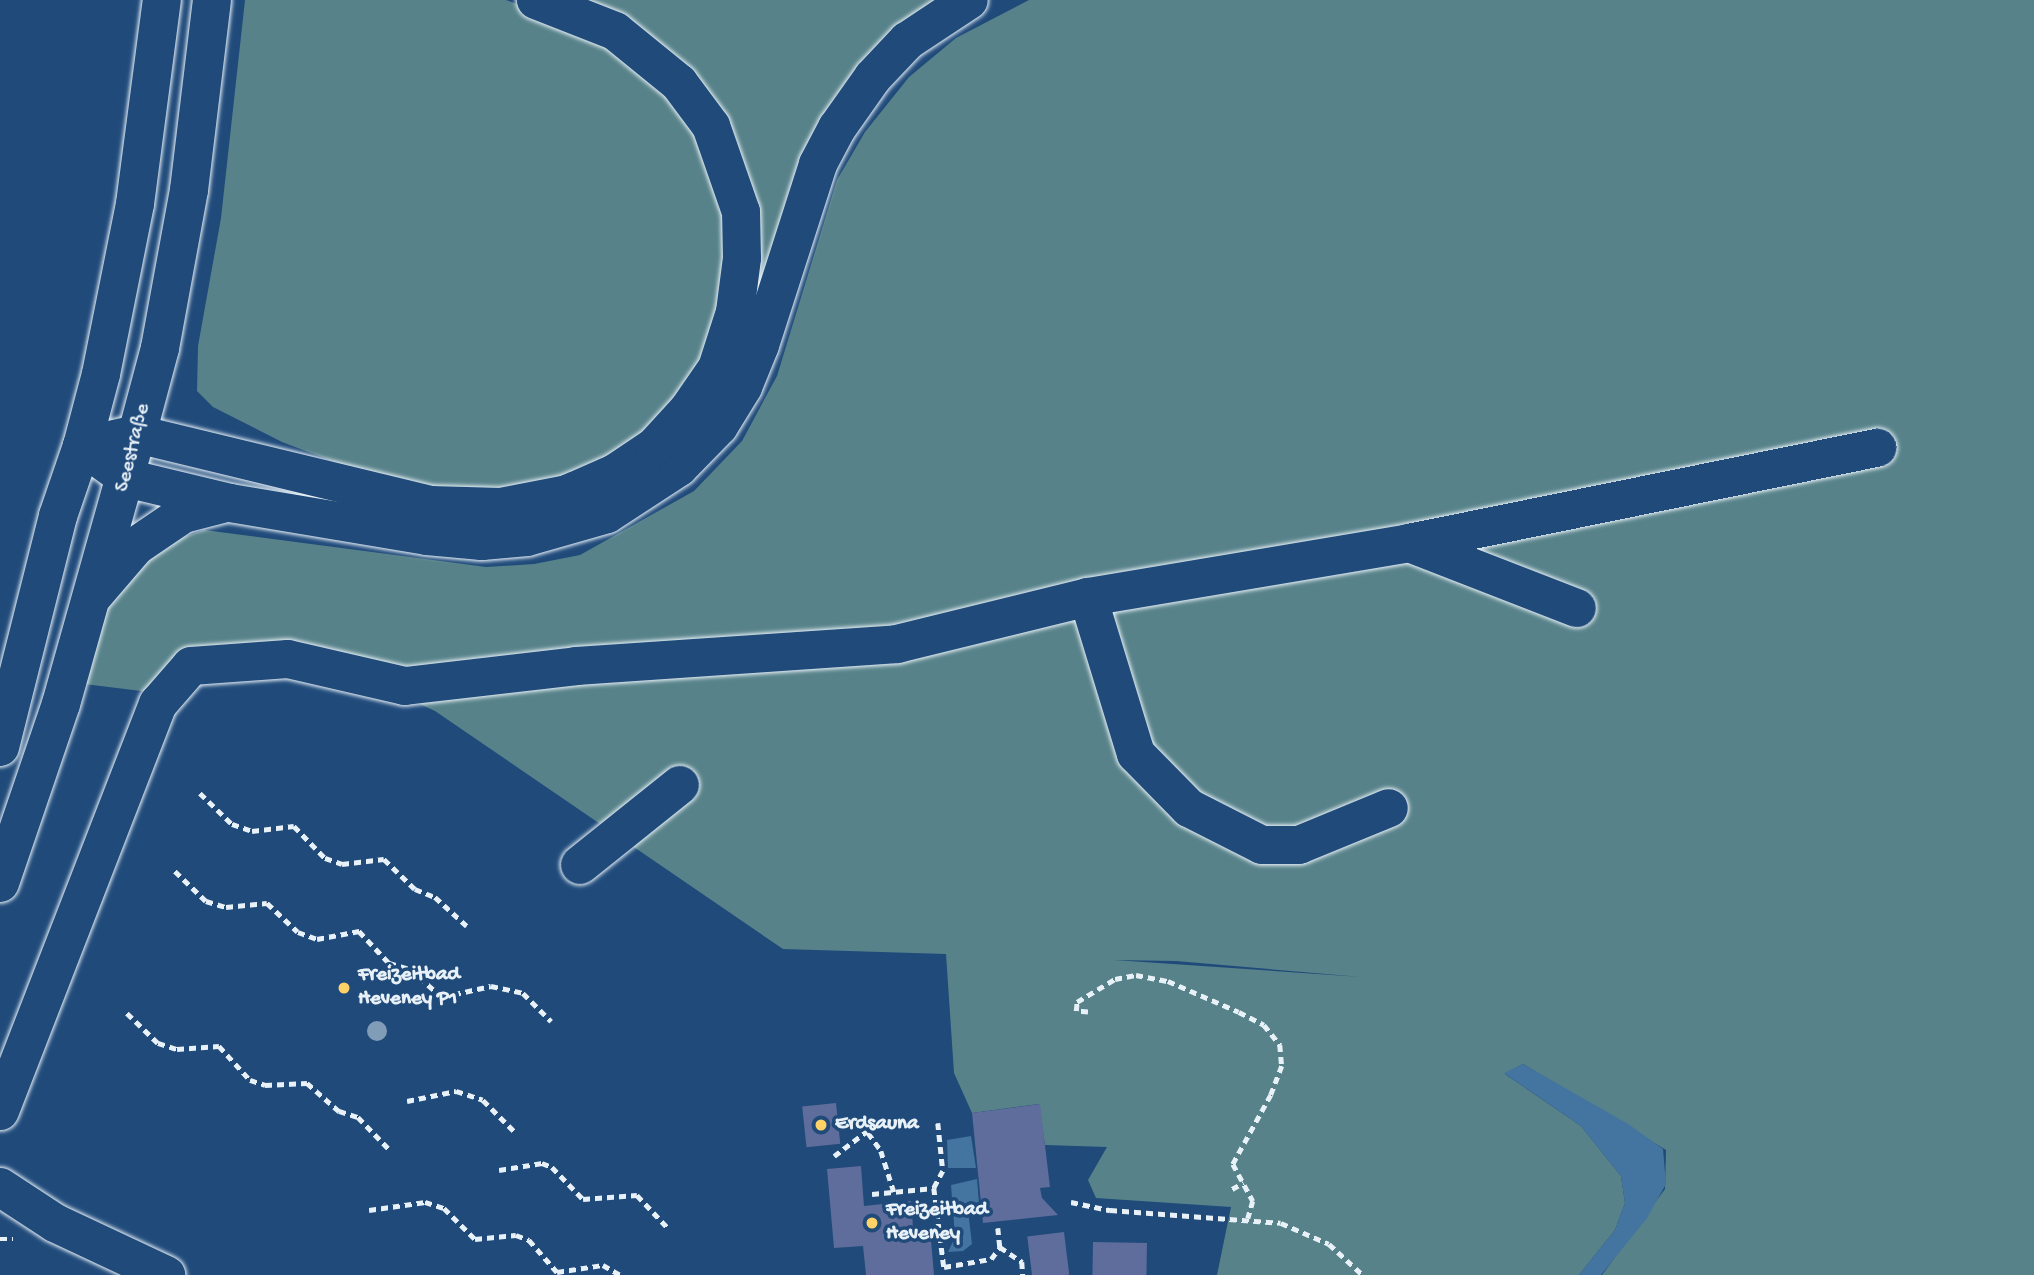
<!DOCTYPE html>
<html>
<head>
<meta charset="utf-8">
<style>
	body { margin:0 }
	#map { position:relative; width:2034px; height:1275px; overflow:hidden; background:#1f4a7a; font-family:"Gochi Hand",sans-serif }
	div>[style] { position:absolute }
	.green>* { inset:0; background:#578289 }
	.water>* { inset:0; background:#4474a0 }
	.building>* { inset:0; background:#5e6d9b; transform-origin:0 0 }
	.path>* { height:4.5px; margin-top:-2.25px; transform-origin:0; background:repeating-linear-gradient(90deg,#e8f1f8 0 7px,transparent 0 12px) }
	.roads { filter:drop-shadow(0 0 2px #e8f1f8) drop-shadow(0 0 2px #e8f1f8) }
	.minor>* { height:38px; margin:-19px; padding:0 19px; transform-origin:19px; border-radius:19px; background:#1f4a7a }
	.major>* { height:38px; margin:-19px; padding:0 19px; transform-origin:19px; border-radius:19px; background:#1f4a7a }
	.highway>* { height:38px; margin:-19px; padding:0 19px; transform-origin:19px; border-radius:19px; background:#1f4a7a }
	.trees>* { width:20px; height:20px; margin:-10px; border-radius:50%; background:#819cb6 }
	.dots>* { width:19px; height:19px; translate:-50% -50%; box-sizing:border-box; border:4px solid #1f4a7a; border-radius:50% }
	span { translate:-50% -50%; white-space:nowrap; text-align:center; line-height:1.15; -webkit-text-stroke:7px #1f4a7a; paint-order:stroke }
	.street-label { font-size:21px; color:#e8f1f8 }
	.poi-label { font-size:21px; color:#e8f1f8; font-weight:700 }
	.left { translate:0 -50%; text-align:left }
</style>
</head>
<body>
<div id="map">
	<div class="green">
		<i style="clip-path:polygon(245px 0,506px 0,607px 37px,648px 66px,715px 149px,733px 257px,710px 357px,639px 445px,564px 486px,428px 497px,282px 442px,213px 407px,197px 391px,198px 346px,221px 218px)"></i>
		<i style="clip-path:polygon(546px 0,959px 0,903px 36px,833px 125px,815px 162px,757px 344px,739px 385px,716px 424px,677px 463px,607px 509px,526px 533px,483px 536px,429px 531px,291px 509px,299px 476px,430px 508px,501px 509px,568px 495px,617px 474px,655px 448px,690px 412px,719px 368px,737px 311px,745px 258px,743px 211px,713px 124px,681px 81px,649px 53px,615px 28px)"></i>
		<i style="clip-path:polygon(evenodd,1029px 0,2034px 0,2034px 1275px,1602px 1275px,1665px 1189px,1666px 1150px,1523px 1064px,1505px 1074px,1581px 1126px,1621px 1176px,1625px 1203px,1615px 1230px,1579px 1275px,1217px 1275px,1231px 1207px,1096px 1198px,1088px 1180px,1107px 1147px,1045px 1145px,1039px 1104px,972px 1113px,954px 1073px,946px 954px,783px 949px,435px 711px,320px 658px,259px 648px,182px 696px,76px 683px,101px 595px,143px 551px,204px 530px,486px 567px,534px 564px,580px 555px,694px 491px,742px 441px,777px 376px,837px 180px,865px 132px,909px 77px,956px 38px,1029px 0,1114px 960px,1176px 961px,1361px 977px,1114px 960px)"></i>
	</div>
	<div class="water">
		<i style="clip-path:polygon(1523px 1064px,1628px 1124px,1663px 1149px,1666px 1184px,1647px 1218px,1601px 1275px,1579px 1275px,1615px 1230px,1625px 1203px,1621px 1176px,1581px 1126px,1504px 1073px)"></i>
		<i style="clip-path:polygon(971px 1136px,976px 1168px,948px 1168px,947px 1140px)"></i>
		<i style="clip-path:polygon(977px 1179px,979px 1203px,968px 1210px,972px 1244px,963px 1251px,948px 1252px,955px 1237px,951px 1185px)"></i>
	</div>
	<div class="building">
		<i style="left:836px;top:1103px;width:41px;height:34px;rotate:84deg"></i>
		<i style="clip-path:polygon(1040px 1104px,1050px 1187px,1040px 1188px,1042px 1198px,1058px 1215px,983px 1223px,972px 1113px)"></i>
		<i style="clip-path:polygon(861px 1166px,864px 1206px,911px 1201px,914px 1241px,931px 1240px,934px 1275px,866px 1275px,863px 1246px,834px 1248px,827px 1169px)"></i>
		<i style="left:1064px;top:1232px;width:43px;height:37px;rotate:83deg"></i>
		<i style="left:1093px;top:1242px;width:54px;height:33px;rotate:1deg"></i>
	</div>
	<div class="path">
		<i style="left:200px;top:793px;width:45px;rotate:44.1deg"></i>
		<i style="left:232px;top:824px;width:21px;rotate:19deg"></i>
		<i style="left:252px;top:831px;width:42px;rotate:-6.8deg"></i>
		<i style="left:294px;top:826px;width:45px;rotate:45.9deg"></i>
		<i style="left:325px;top:858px;width:18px;rotate:19deg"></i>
		<i style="left:342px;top:864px;width:42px;rotate:-6.8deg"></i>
		<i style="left:384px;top:859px;width:43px;rotate:44.1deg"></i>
		<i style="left:415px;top:889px;width:22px;rotate:22deg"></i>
		<i style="left:435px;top:897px;width:43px;rotate:42.2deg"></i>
		<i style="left:175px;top:871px;width:43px;rotate:44.1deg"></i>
		<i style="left:206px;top:901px;width:21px;rotate:17deg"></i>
		<i style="left:226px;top:907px;width:41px;rotate:-5.6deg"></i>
		<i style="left:267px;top:903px;width:42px;rotate:43.1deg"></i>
		<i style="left:298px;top:932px;width:20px;rotate:20deg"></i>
		<i style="left:317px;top:939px;width:43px;rotate:-10.8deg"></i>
		<i style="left:359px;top:931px;width:44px;rotate:46.8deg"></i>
		<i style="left:389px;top:963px;width:22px;rotate:16deg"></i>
		<i style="left:410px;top:969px;width:43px;rotate:41.2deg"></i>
		<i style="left:442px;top:997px;width:50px;rotate:-12.7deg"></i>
		<i style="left:491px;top:986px;width:33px;rotate:12deg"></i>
		<i style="left:523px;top:993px;width:40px;rotate:45deg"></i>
		<i style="left:1088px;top:1012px;width:12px;rotate:-175deg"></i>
		<i style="left:1076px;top:1011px;width:9px;rotate:-84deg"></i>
		<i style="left:1077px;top:1002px;width:44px;rotate:-31.2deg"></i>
		<i style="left:1115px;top:979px;width:21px;rotate:-11deg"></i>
		<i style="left:1136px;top:975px;width:33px;rotate:11deg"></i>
		<i style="left:1168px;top:981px;width:77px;rotate:23.6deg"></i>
		<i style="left:1239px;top:1012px;width:28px;rotate:27deg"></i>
		<i style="left:1264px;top:1025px;width:26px;rotate:51deg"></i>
		<i style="left:1280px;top:1045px;width:21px;rotate:85deg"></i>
		<i style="left:1282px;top:1066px;width:31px;rotate:111deg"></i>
		<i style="left:1271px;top:1095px;width:79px;rotate:118.8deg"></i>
		<i style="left:1233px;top:1164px;width:42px;rotate:61.6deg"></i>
		<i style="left:1253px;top:1201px;width:18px;rotate:106deg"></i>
		<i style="left:127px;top:1013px;width:43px;rotate:44.1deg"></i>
		<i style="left:158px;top:1043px;width:20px;rotate:18deg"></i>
		<i style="left:177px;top:1049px;width:42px;rotate:-4.1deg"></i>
		<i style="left:219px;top:1046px;width:46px;rotate:47.6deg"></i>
		<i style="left:250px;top:1080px;width:16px;rotate:18deg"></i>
		<i style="left:265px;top:1085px;width:42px;rotate:-2.7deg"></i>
		<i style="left:307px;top:1083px;width:43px;rotate:41.2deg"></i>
		<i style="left:339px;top:1111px;width:20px;rotate:18deg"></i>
		<i style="left:358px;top:1117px;width:46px;rotate:45.9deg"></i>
		<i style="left:407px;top:1101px;width:50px;rotate:-11.5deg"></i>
		<i style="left:456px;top:1091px;width:28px;rotate:18deg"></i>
		<i style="left:483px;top:1100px;width:44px;rotate:45deg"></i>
		<i style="left:861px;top:1123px;width:34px;rotate:54deg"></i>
		<i style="left:881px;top:1151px;width:43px;rotate:72.4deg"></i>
		<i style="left:938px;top:1123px;width:48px;rotate:84.1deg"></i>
		<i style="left:943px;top:1171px;width:19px;rotate:118deg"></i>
		<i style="left:934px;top:1188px;width:80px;rotate:82.8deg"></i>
		<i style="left:944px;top:1267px;width:48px;rotate:-9.7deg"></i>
		<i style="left:991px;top:1259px;width:15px;rotate:-53deg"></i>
		<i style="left:834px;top:1156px;width:41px;rotate:-37.1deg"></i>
		<i style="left:499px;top:1170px;width:44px;rotate:-9.2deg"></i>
		<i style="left:542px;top:1163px;width:11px;rotate:22deg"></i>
		<i style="left:552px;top:1167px;width:45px;rotate:45.9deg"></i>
		<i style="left:583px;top:1199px;width:54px;rotate:-4.2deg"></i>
		<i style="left:637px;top:1195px;width:44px;rotate:46.8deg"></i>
		<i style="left:1232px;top:1189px;width:13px;rotate:-29deg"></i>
		<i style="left:872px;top:1194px;width:62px;rotate:-5.5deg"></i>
		<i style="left:1071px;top:1202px;width:40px;rotate:12deg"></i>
		<i style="left:1110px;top:1210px;width:171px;rotate:4.3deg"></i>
		<i style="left:1281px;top:1223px;width:52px;rotate:23.6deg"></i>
		<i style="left:1329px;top:1244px;width:46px;rotate:42.4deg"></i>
		<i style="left:369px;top:1210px;width:57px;rotate:-8.1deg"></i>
		<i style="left:425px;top:1202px;width:20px;rotate:18deg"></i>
		<i style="left:444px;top:1208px;width:44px;rotate:45deg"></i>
		<i style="left:475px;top:1239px;width:41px;rotate:-5.6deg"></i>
		<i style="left:516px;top:1235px;width:14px;rotate:21deg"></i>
		<i style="left:529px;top:1240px;width:43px;rotate:48.8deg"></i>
		<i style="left:557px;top:1272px;width:47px;rotate:-8.7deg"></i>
		<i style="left:603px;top:1265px;width:20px;rotate:30deg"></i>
		<i style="left:998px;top:1228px;width:19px;rotate:84deg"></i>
		<i style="left:1000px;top:1247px;width:27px;rotate:34deg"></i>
		<i style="left:1022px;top:1262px;width:13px;rotate:86deg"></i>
		<i style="left:0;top:1239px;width:13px"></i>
	</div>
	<div class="roads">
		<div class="minor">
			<i style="left:1409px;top:543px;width:180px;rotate:21.2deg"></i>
			<i style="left:1088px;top:597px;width:164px;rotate:73deg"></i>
			<i style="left:1136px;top:754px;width:76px;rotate:45.5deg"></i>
			<i style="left:1189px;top:808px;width:82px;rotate:26.9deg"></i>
			<i style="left:1262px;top:845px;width:37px"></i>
			<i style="left:1299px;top:845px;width:97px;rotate:-22.3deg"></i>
			<i style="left:0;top:747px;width:238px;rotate:-75.9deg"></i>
			<i style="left:58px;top:516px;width:74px;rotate:-71.1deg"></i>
			<i style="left:580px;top:865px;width:128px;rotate:-38.7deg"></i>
			<i style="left:0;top:883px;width:189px;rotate:-71.2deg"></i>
			<i style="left:61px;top:704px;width:280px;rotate:-74.3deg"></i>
			<i style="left:0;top:1111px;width:437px;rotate:-68.8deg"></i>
			<i style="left:158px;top:704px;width:50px;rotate:-49deg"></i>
			<i style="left:191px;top:666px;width:97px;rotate:-4.1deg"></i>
			<i style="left:288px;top:659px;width:120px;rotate:13deg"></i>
			<i style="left:405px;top:686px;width:173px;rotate:-6.6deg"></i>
			<i style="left:577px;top:666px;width:321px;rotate:-3.9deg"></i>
			<i style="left:897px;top:644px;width:197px;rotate:-13.8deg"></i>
			<i style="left:1088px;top:597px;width:326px;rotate:-9.5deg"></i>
			<i style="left:1409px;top:543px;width:478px;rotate:-11.5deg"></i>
			<i style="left:0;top:1187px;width:66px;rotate:33.2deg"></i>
			<i style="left:55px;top:1223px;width:123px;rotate:25.1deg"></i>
		</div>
		<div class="major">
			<i style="left:137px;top:434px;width:89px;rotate:-75deg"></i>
			<i style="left:160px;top:348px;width:161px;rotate:-79.6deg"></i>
			<i style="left:189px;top:190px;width:191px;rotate:-83.1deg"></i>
			<i style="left:82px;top:446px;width:74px;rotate:-75.2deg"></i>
			<i style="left:101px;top:374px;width:173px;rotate:-78.7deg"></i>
			<i style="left:135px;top:204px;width:206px;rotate:-82.5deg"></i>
		</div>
		<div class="highway">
			<i style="left:82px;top:446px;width:54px;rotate:36deg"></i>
			<i style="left:126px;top:478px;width:107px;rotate:13.5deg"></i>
			<i style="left:230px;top:503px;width:200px;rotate:9.5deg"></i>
			<i style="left:427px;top:536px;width:55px;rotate:5.2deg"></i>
			<i style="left:482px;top:541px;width:45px;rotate:-5.1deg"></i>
			<i style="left:527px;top:537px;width:83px;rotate:-16deg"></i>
			<i style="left:607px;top:514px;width:86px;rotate:-33.1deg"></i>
			<i style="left:679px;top:467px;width:57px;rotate:-45.7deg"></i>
			<i style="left:719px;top:426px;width:46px;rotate:-58.4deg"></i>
			<i style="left:743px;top:387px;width:45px;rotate:-68deg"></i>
			<i style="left:760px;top:345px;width:190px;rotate:-72.2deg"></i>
			<i style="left:818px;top:164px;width:41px;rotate:-62.2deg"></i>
			<i style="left:837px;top:128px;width:62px;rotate:-54.8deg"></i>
			<i style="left:873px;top:77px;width:50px;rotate:-46.6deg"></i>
			<i style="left:907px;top:41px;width:74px;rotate:-33.5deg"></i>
			<i style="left:82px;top:446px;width:56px;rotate:-12.3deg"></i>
			<i style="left:137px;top:434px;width:302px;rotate:13.6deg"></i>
			<i style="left:431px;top:505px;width:70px;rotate:1.6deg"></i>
			<i style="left:501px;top:507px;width:67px;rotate:-11.1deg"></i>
			<i style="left:567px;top:494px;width:52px;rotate:-23.6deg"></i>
			<i style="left:615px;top:473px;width:47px;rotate:-33.7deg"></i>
			<i style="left:654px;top:447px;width:50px;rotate:-47.4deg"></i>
			<i style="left:688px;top:410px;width:51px;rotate:-55.4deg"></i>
			<i style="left:717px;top:368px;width:59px;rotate:-72.2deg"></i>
			<i style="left:735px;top:312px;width:54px;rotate:-82.6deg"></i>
			<i style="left:742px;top:258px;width:46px;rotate:-91.2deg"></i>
			<i style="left:741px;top:212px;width:91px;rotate:-109.2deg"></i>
			<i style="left:711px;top:126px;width:54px;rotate:-126.7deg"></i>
			<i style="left:679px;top:83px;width:82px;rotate:-140.9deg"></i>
			<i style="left:615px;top:31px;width:85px;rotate:-158.6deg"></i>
			<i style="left:94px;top:595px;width:65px;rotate:-49.4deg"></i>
			<i style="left:136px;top:546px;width:57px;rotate:-34.2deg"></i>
			<i style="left:183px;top:514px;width:44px;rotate:-14.3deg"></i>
		</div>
	</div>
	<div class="trees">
		<i style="left:377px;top:1031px"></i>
	</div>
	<div class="dots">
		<i style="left:344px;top:988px;background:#ffd166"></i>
		<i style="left:821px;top:1125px;background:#ffd166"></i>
		<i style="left:872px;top:1223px;background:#ffd166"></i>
	</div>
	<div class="street-label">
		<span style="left:134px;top:448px;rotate:-76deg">Seestraße</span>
	</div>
	<div class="poi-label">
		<span class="left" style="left:358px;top:988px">Freizeitbad<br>Heveney P1</span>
		<span class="left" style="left:835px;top:1125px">Erdsauna</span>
		<span class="left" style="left:886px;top:1223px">Freizeitbad<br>Heveney</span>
	</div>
</div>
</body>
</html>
